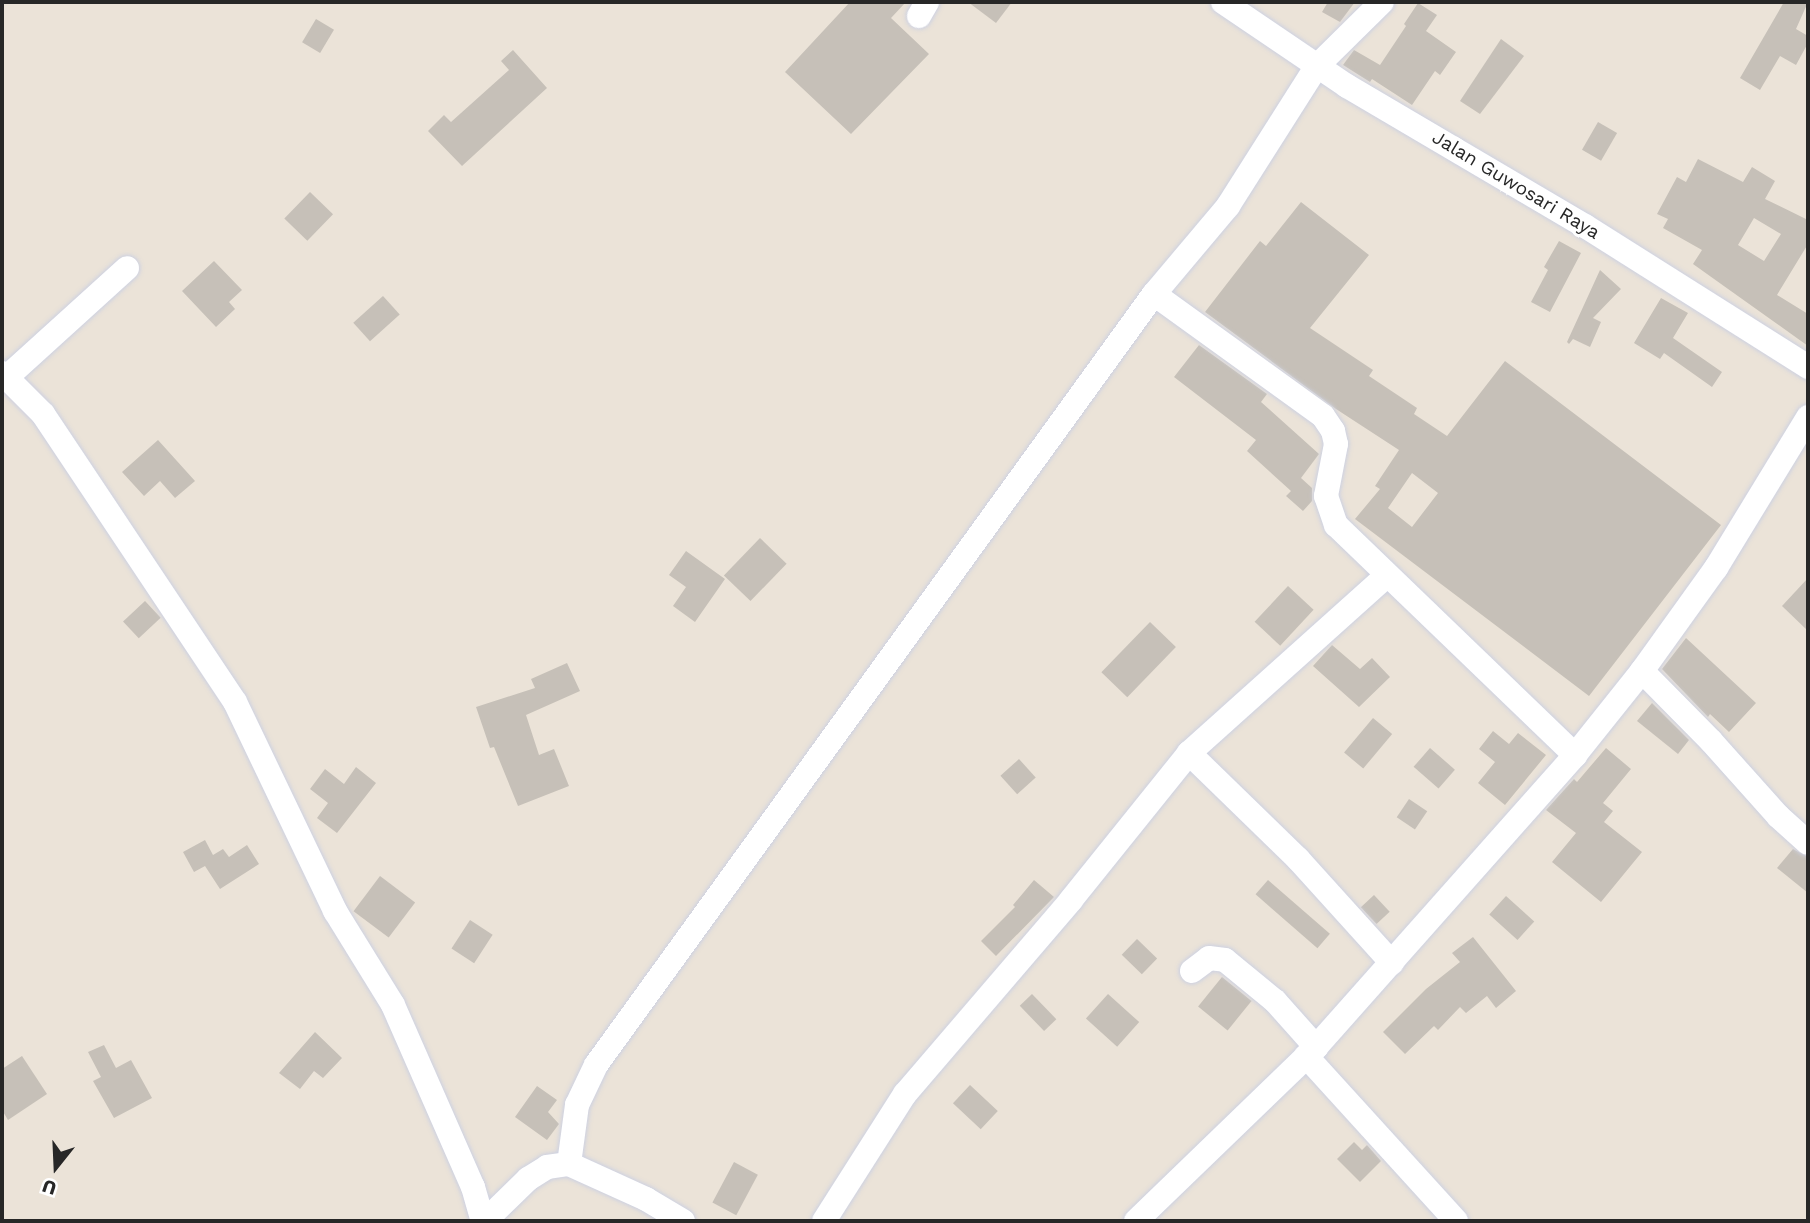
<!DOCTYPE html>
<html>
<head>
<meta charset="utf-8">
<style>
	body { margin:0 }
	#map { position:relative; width:1810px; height:1223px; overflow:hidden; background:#ebe3d8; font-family:"Work Sans",sans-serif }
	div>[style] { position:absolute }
	.building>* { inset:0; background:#c6c0b8; transform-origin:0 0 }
	.roads { filter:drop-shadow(0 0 2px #cdd1e1) drop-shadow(0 0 2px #cdd1e1) }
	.minor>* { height:24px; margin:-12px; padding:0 12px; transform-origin:12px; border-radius:12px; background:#fff }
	span { translate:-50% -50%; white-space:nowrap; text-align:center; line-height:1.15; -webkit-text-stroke:6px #fff; paint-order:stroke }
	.street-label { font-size:19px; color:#272727 }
	.frame { position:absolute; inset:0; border:4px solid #272727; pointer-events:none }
	.north { position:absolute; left:21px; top:1132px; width:70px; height:70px; -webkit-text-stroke:5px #fff; paint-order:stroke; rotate:198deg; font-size:19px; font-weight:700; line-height:28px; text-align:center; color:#272727 }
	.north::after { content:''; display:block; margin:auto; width:24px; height:32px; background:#272727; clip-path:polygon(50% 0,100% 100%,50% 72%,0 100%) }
</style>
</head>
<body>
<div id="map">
	<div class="building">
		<i style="clip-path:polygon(850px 2px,906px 2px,891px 18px,929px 54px,851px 134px,785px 72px)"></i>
		<i style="clip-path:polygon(968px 2px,1012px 2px,996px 23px)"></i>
		<i style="clip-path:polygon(1328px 2px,1355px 2px,1340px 22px,1322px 12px)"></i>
		<i style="clip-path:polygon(1784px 2px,1808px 2px,1796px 29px,1808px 36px,1808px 43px,1796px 65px,1780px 56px,1760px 90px,1740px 78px)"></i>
		<i style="clip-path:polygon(1418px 3px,1437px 15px,1426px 31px,1456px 52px,1440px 75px,1435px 71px,1412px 105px,1372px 79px,1370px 82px,1343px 65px,1354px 50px,1380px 65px,1406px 26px,1404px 24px)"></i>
		<i style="left:316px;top:19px;width:21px;height:27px;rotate:31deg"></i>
		<i style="clip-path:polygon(1501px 39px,1524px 56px,1480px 114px,1460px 101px)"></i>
		<i style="clip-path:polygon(513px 50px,547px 88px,462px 166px,428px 131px,444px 115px,451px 122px,509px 70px,501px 61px)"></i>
		<i style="left:1598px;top:122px;width:22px;height:32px;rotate:30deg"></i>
		<i style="clip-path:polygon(evenodd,1698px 159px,1743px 182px,1752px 167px,1775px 181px,1765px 199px,1808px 220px,1808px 244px,1777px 295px,1808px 314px,1808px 346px,1693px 264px,1702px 250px,1663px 228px,1668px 219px,1657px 214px,1677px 177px,1686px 182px,1698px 159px,1754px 218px,1781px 234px,1764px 261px,1738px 245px,1754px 218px)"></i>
		<i style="left:310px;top:192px;width:32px;height:37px;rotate:44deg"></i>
		<i style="clip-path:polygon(evenodd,1301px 202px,1369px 255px,1310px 328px,1373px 370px,1369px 376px,1417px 408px,1414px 414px,1447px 436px,1505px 361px,1721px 525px,1589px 696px,1355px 519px,1380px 489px,1375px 486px,1399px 450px,1336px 409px,1205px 312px,1260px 241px,1266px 246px,1301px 202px,1412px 473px,1438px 493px,1412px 527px,1388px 508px,1412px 473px)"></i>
		<i style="clip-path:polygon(1559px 241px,1581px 253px,1550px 312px,1531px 302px,1548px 270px,1544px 267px)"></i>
		<i style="clip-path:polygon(214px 261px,242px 290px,229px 302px,235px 309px,216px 327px,182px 291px)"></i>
		<i style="clip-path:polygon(1600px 270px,1621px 289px,1593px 318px,1601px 322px,1590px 347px,1573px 339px,1569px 344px,1567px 342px)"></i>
		<i style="left:383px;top:296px;width:25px;height:40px;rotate:48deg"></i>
		<i style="clip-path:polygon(1661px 298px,1688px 313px,1673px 338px,1722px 372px,1712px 387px,1664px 353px,1660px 359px,1634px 343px)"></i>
		<i style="clip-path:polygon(1199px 345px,1267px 394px,1261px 402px,1319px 454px,1301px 478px,1312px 488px,1312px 501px,1303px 511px,1286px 496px,1291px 491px,1247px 451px,1256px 440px,1174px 377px)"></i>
		<i style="clip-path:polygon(158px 440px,195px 481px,175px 498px,160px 481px,144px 496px,122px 472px)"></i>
		<i style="left:760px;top:538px;width:37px;height:52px;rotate:44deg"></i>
		<i style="clip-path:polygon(686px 551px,725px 579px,695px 622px,673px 606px,686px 587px,669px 575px)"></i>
		<i style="clip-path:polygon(1808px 578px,1808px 631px,1782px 606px)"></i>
		<i style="left:1288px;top:586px;width:35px;height:49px;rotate:43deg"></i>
		<i style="left:145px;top:601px;width:23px;height:30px;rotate:47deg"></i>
		<i style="left:1150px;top:622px;width:36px;height:70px;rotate:44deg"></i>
		<i style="clip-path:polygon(1686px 638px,1756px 703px,1729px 732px,1710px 714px,1708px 717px,1662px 669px)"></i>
		<i style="clip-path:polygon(1332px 645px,1360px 669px,1372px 658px,1390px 677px,1359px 707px,1313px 666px)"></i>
		<i style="clip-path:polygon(567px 663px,580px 691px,526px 715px,539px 755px,554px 749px,569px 786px,518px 806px,494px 747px,490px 748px,476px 707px,535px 688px,531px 679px)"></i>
		<i style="clip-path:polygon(1652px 703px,1689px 740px,1678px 754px,1637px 721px)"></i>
		<i style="left:1373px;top:718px;width:25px;height:45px;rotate:40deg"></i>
		<i style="clip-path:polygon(1493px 731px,1509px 744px,1518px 733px,1546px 755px,1505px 805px,1478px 783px,1495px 762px,1479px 749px)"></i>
		<i style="left:1430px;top:748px;width:33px;height:25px;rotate:41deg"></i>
		<i style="clip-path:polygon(1606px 748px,1631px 769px,1603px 803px,1613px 811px,1604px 822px,1642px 852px,1601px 902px,1552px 862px,1576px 833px,1546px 810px,1574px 779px,1577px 782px)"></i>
		<i style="left:1019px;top:759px;width:25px;height:25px;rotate:48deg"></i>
		<i style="clip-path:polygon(356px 767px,376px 783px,337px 833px,317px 818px,328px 803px,310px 789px,325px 769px,344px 784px)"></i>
		<i style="left:1409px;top:799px;width:22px;height:22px;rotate:34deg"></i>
		<i style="clip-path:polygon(205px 840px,213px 855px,223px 849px,229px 857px,247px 845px,259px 864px,220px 889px,205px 866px,194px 872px,183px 852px)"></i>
		<i style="clip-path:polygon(1793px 849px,1808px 857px,1808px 893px,1777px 868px)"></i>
		<i style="left:380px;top:876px;width:44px;height:44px;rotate:37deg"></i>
		<i style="clip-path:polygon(1034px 880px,1054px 897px,996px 956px,981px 941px,1015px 907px,1013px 905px)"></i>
		<i style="left:1268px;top:880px;width:82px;height:19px;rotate:41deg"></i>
		<i style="left:1374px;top:895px;width:23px;height:18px;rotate:47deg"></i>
		<i style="left:1506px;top:896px;width:38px;height:25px;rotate:42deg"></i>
		<i style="left:470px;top:920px;width:27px;height:34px;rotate:33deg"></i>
		<i style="clip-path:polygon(1473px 937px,1516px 991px,1496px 1008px,1487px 996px,1466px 1013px,1460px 1007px,1438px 1030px,1434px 1026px,1405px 1054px,1383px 1032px,1426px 989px,1460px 962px,1452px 953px)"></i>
		<i style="left:1137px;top:939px;width:28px;height:22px;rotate:44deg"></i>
		<i style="left:1222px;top:977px;width:38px;height:38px;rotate:39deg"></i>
		<i style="left:1032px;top:994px;width:35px;height:17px;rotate:46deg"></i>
		<i style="left:1108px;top:994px;width:42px;height:33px;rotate:42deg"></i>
		<i style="clip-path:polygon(315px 1032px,342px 1058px,323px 1078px,314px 1071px,300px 1089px,279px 1073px)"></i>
		<i style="clip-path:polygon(104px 1045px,116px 1068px,131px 1060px,152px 1098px,114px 1118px,93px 1081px,101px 1077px,88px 1052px)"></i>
		<i style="clip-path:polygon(22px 1056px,47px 1094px,8px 1120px,2px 1110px,2px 1069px)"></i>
		<i style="left:970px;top:1085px;width:38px;height:25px;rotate:43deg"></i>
		<i style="clip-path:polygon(537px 1086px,557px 1100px,548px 1112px,559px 1124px,547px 1140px,515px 1117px)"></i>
		<i style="clip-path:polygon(1354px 1142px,1362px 1150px,1367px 1145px,1381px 1161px,1360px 1182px,1337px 1159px)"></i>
		<i style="left:734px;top:1162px;width:27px;height:46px;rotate:28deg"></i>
	</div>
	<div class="roads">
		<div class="minor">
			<i style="left:1223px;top:2px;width:150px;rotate:34.1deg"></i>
			<i style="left:1347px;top:86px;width:276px;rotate:30.5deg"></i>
			<i style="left:1585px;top:226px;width:264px;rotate:32.3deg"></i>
			<i style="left:919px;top:16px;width:16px;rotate:-60deg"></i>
			<i style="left:1154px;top:294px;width:208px;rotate:35.8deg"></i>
			<i style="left:1323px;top:416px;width:18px;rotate:56deg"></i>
			<i style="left:1333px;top:431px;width:13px;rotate:77deg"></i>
			<i style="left:1336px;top:444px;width:53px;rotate:100.9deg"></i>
			<i style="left:1326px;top:496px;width:31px;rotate:71deg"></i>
			<i style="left:1336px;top:525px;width:332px;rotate:43.9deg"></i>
			<i style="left:2px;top:373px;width:58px;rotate:45deg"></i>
			<i style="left:43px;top:414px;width:346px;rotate:56.3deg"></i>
			<i style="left:235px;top:702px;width:232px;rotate:64.4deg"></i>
			<i style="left:335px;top:911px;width:110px;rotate:58.3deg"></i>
			<i style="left:393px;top:1005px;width:199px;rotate:66.3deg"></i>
			<i style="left:473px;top:1187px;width:35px;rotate:74deg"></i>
			<i style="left:7px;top:377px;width:162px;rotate:-42.2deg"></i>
			<i style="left:1642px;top:671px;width:98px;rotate:45.4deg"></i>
			<i style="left:1711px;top:741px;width:101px;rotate:48.2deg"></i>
			<i style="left:1778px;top:816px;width:40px;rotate:42deg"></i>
			<i style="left:1189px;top:753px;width:152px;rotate:44.2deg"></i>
			<i style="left:1298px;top:859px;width:140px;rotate:47.9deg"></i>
			<i style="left:1192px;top:971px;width:21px;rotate:-37deg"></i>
			<i style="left:1209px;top:958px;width:16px;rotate:7deg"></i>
			<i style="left:1225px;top:960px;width:65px;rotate:39.4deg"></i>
			<i style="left:1275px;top:1001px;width:62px;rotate:48.3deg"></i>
			<i style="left:1306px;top:1056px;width:223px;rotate:47.7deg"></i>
			<i style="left:569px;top:1164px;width:60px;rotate:-82.3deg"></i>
			<i style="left:577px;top:1105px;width:44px;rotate:-64.6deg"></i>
			<i style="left:596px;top:1065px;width:952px;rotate:-54.11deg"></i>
			<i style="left:1154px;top:294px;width:115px;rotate:-49.9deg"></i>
			<i style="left:1228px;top:206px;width:166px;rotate:-57.6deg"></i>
			<i style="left:1317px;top:66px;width:91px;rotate:-44.6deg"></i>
			<i style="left:485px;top:1221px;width:60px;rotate:-44.3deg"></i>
			<i style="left:528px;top:1179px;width:22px;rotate:-32deg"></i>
			<i style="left:547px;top:1167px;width:22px;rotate:-8deg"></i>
			<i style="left:569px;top:1164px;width:85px;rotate:24.4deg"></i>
			<i style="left:646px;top:1199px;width:43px;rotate:30.7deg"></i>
			<i style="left:824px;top:1221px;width:151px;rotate:-57.5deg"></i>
			<i style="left:905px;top:1094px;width:255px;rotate:-49.4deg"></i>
			<i style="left:1071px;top:900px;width:189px;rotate:-51.2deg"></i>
			<i style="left:1189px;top:753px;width:265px;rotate:-41.9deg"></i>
			<i style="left:1136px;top:1221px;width:250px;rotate:-44deg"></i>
			<i style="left:1316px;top:1047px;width:390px;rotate:-48.4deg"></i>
			<i style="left:1575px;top:755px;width:107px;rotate:-51.4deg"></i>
			<i style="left:1642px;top:671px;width:127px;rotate:-54.3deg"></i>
			<i style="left:1716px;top:568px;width:177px;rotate:-58.6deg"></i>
		</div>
	</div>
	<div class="street-label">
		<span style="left:1516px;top:185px;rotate:31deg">Jalan Guwosari Raya</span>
	</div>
	<div class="frame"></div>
	<div class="north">U</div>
</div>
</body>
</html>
